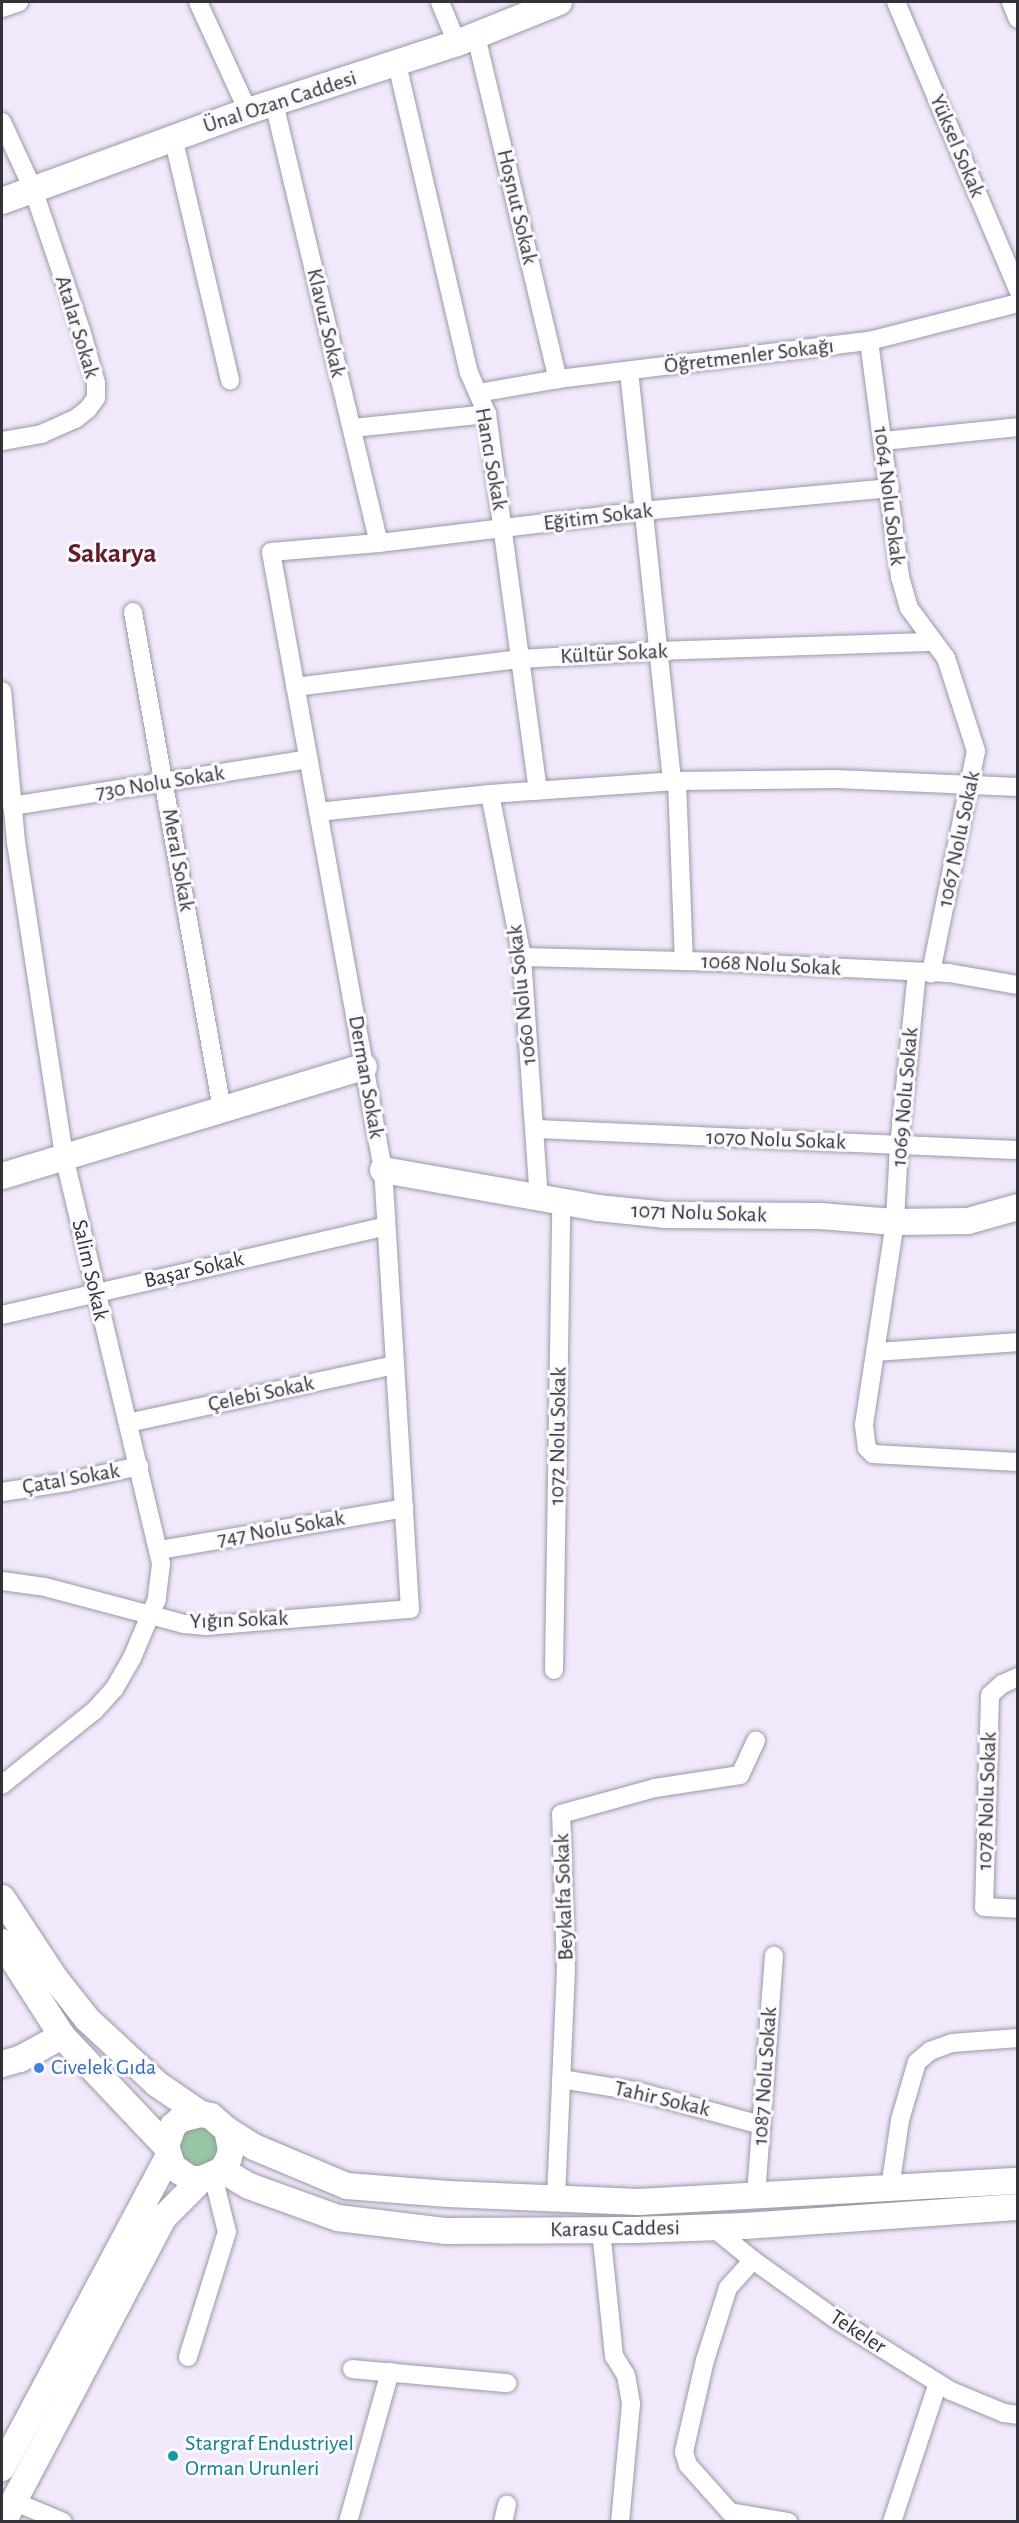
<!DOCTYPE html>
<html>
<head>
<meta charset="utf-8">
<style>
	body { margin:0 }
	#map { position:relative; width:1019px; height:2523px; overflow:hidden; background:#f1e8fb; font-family:"Alegreya Sans",sans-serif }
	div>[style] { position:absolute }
	.green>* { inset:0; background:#96c7a3 }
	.round { border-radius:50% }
	.roads { filter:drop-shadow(0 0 2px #9e97a8) drop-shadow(0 0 2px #9e97a8) }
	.street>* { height:18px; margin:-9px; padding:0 9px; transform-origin:9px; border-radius:9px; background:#fff }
	.secondary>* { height:26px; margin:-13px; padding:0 13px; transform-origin:13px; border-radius:13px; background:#fff }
	.dots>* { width:16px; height:16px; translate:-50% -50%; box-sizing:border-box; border:3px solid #faf9fd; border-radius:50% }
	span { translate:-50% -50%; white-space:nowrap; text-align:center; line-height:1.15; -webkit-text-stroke:6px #faf9fd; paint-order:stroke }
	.street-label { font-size:22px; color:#353138 }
	.shop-label { font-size:22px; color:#366cbe }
	.left { translate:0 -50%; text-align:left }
	.culture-label { font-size:22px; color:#0d838f }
	.district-label { font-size:28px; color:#621d27; font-weight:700 }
	.frame { position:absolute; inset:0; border:3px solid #353138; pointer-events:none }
</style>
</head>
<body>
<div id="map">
	<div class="green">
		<i class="round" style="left:178px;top:2127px;width:40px;height:40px"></i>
	</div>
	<div class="roads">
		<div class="street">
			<i style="left:198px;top:2px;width:120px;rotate:65.4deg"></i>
			<i style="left:440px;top:2px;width:44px;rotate:67.5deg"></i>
			<i style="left:896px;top:2px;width:313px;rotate:67deg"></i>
			<i style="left:1011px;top:2px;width:18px;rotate:68deg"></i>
			<i style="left:2px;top:8px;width:18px;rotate:-19deg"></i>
			<i style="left:476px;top:36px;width:353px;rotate:76.6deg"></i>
			<i style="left:397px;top:64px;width:317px;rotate:76.9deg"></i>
			<i style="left:469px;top:373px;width:45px;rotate:66.3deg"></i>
			<i style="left:487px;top:414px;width:380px;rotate:82.3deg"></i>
			<i style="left:274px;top:103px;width:452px;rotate:76.6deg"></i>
			<i style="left:2px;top:122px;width:74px;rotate:65.2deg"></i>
			<i style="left:33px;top:189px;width:149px;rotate:71.2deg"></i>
			<i style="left:81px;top:330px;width:55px;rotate:74.2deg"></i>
			<i style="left:96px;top:383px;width:15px;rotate:90deg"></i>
			<i style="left:96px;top:398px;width:14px;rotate:126deg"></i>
			<i style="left:88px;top:409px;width:16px;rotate:142deg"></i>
			<i style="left:75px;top:419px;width:36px;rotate:156deg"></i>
			<i style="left:42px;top:434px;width:41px;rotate:170.1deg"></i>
			<i style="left:173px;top:137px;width:250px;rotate:76.8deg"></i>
			<i style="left:869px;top:341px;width:238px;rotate:82.5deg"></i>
			<i style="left:900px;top:577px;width:32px;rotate:74deg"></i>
			<i style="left:909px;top:608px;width:62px;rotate:53.5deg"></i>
			<i style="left:946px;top:658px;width:98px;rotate:72.1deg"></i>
			<i style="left:976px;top:751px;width:227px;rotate:101.5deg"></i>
			<i style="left:629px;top:371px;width:412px;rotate:84deg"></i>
			<i style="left:478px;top:393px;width:81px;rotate:-9.9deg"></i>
			<i style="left:558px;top:379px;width:313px;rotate:-7deg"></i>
			<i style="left:869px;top:341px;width:154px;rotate:-14.3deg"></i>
			<i style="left:352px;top:428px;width:136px;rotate:-5.9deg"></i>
			<i style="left:883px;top:441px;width:136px;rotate:-5.9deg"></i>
			<i style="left:133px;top:612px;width:505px;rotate:79.85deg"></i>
			<i style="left:295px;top:687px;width:227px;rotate:-7.1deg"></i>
			<i style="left:520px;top:659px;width:138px;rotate:-3.3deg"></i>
			<i style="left:658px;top:651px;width:276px;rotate:-1.9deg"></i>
			<i style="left:2px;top:691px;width:152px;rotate:84.7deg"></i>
			<i style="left:16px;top:842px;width:318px;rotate:81.3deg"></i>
			<i style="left:64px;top:1156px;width:419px;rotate:76.6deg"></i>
			<i style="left:161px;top:1564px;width:35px;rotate:97deg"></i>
			<i style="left:157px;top:1599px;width:64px;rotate:113deg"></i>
			<i style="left:132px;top:1658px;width:36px;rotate:120deg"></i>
			<i style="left:114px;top:1689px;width:30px;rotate:132deg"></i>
			<i style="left:94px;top:1711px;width:118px;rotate:141.2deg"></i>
			<i style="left:677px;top:781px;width:180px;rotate:87.8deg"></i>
			<i style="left:490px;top:794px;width:166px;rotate:78.9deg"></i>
			<i style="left:522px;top:957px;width:243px;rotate:86deg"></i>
			<i style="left:12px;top:806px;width:300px;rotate:-9deg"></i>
			<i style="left:318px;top:812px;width:173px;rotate:-6deg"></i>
			<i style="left:490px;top:794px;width:187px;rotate:-4deg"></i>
			<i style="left:677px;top:781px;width:159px;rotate:-0.7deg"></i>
			<i style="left:836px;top:779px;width:182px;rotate:2.5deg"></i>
			<i style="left:522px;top:957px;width:201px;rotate:1.4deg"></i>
			<i style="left:723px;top:962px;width:226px;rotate:2.8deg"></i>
			<i style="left:949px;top:973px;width:70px;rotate:9.9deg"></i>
			<i style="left:917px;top:972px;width:174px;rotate:95.9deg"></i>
			<i style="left:899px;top:1145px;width:77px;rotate:93deg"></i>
			<i style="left:895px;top:1222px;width:205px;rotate:98.7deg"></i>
			<i style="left:864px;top:1425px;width:23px;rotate:83deg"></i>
			<i style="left:867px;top:1448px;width:8px;rotate:45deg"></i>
			<i style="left:873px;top:1454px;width:145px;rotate:3.2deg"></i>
			<i style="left:534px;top:1129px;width:484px;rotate:2.5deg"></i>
			<i style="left:2px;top:1315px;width:394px;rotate:-13deg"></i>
			<i style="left:876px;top:1352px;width:142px;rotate:-4deg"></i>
			<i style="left:128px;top:1423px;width:273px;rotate:-12.3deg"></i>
			<i style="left:2px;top:1492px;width:66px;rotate:-8.7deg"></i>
			<i style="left:67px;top:1482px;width:74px;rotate:-12.5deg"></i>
			<i style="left:159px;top:1550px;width:249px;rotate:-9.7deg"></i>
			<i style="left:2px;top:1581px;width:43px;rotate:7.9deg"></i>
			<i style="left:45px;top:1587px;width:144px;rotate:14.9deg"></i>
			<i style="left:184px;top:1624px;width:22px;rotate:5deg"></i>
			<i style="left:206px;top:1626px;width:205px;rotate:-4.8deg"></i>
			<i style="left:410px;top:1609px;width:440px;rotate:-93.5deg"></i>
			<i style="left:383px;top:1170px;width:628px;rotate:-100.27deg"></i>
			<i style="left:271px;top:552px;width:108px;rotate:-4.8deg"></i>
			<i style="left:379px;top:543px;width:266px;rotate:-6.9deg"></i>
			<i style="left:643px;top:511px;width:248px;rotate:-5.3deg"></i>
			<i style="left:554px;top:1670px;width:468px;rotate:-89.1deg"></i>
			<i style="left:1018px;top:1677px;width:17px;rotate:156deg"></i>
			<i style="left:1002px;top:1684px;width:16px;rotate:137deg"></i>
			<i style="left:990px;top:1695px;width:212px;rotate:91.6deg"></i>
			<i style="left:984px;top:1907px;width:34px;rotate:3deg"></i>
			<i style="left:561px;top:2079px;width:76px;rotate:9.1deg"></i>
			<i style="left:636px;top:2091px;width:130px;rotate:15.2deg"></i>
			<i style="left:890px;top:2188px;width:69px;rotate:-81.6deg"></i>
			<i style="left:900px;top:2120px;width:60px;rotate:-73.7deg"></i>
			<i style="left:917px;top:2062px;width:17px;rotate:-40deg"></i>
			<i style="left:930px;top:2051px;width:23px;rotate:-20deg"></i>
			<i style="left:952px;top:2043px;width:66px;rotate:-4.3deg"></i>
			<i style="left:756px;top:2195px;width:240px;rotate:-85.7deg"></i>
			<i style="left:556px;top:2198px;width:229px;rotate:-87.5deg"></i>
			<i style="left:566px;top:1969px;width:155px;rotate:-91.8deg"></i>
			<i style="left:561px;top:1814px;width:98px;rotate:-15.5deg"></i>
			<i style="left:655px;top:1788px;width:86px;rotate:-8.7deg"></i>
			<i style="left:740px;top:1775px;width:38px;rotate:-65deg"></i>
			<i style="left:711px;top:2226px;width:54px;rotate:39deg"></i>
			<i style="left:753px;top:2260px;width:100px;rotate:35.6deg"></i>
			<i style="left:834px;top:2318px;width:138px;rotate:32deg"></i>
			<i style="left:951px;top:2391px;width:57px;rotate:22.5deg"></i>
			<i style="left:1004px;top:2413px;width:14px;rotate:8deg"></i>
			<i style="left:601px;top:2230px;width:127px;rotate:84.1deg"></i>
			<i style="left:614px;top:2356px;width:22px;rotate:58deg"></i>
			<i style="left:626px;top:2375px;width:29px;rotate:80deg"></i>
			<i style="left:631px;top:2404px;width:119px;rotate:95.3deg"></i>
			<i style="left:753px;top:2260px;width:38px;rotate:132deg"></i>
			<i style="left:728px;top:2288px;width:76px;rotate:107.7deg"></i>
			<i style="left:705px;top:2360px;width:94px;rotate:102.9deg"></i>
			<i style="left:684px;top:2452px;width:14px;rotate:73deg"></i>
			<i style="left:688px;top:2465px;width:63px;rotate:48.2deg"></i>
			<i style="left:730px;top:2512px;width:59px;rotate:9.8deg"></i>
			<i style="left:188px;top:2357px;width:131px;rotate:-72.7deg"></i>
			<i style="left:227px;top:2232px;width:58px;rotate:-104deg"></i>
			<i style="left:352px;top:2369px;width:156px;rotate:5.2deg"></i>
			<i style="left:13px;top:2501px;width:54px;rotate:22.8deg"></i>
			<i style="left:348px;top:2522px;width:156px;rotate:-74.4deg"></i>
			<i style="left:503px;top:2522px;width:18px;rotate:-77deg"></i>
			<i style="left:892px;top:2522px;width:146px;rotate:-71.7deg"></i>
		</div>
		<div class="secondary">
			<i style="left:2px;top:201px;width:262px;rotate:-20.1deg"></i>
			<i style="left:248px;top:111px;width:220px;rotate:-18deg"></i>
			<i style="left:457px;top:43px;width:110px;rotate:-21.9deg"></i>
			<i style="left:383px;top:1170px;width:218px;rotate:10deg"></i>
			<i style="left:598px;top:1208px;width:69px;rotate:5.8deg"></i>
			<i style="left:667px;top:1215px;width:153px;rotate:0.4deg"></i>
			<i style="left:820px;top:1216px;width:75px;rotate:4.6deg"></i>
			<i style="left:895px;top:1222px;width:73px;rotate:-0.8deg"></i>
			<i style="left:968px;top:1221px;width:52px;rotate:-15.6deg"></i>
			<i style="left:2px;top:1176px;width:378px;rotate:-16.8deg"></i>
			<i style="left:2px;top:1898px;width:95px;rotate:56.6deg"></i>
			<i style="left:54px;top:1977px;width:53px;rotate:51.8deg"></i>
			<i style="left:87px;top:2019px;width:96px;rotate:42.9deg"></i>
			<i style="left:157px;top:2084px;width:53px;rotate:34.3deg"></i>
			<i style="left:2px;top:1942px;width:112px;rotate:57.4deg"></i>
			<i style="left:62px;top:2036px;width:151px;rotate:46.6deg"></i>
			<i style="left:2px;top:2064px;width:19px;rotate:-16deg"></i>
			<i style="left:20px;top:2059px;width:48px;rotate:-28.7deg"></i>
			<i style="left:227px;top:2130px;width:32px;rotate:32deg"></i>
			<i style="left:254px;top:2147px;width:101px;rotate:22.8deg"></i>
			<i style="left:347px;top:2186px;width:101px;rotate:4.5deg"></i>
			<i style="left:448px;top:2194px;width:191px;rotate:2.4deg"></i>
			<i style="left:639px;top:2202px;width:380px;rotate:-3.2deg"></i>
			<i style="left:222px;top:2170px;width:31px;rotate:31deg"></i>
			<i style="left:249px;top:2186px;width:95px;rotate:19.8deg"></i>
			<i style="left:338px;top:2218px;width:109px;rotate:6.9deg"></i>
			<i style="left:446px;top:2231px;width:191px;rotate:-0.3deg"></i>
			<i style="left:637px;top:2230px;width:108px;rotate:-2.1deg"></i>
			<i style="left:745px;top:2226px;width:274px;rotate:-4deg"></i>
			<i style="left:2px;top:2468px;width:353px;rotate:-61.9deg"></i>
			<i style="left:3px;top:2522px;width:345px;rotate:-62.2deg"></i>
			<i style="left:164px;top:2217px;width:54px;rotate:-45deg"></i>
			<i style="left:202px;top:2179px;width:22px;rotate:-24deg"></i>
			<i style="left:222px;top:2170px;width:12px;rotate:-59deg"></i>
			<i style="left:228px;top:2160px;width:10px;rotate:-73deg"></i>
			<i style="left:231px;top:2150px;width:20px;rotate:-101deg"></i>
			<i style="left:227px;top:2130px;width:21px;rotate:-139deg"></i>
			<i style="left:211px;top:2116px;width:10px;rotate:-169deg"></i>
			<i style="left:201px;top:2114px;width:21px;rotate:166deg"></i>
			<i style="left:181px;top:2119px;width:11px;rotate:139deg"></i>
			<i style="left:173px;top:2126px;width:21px;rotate:109deg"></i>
			<i style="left:166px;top:2146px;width:22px;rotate:72deg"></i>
			<i style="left:173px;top:2167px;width:22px;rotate:34deg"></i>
			<i style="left:191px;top:2179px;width:11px"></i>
		</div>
	</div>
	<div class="dots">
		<i style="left:39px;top:2068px;background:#3f7fe0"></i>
		<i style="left:173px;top:2456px;background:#0f9aa8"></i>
	</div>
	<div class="street-label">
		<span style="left:280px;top:102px;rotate:-18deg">Ünal Ozan Caddesi</span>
		<span style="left:957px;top:146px;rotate:67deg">Yüksel Sokak</span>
		<span style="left:517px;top:207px;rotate:77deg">Hoşnut Sokak</span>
		<span style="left:326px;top:323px;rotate:77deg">Klavuz Sokak</span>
		<span style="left:77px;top:327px;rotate:73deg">Atalar Sokak</span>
		<span style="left:749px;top:356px;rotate:-7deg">Öğretmenler Sokağı</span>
		<span style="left:491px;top:459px;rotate:80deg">Hancı Sokak</span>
		<span style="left:889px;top:496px;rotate:83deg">1064 Nolu Sokak</span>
		<span style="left:598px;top:517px;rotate:-7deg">Eğitim Sokak</span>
		<span style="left:614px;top:654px;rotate:-3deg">Kültür Sokak</span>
		<span style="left:160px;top:783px;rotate:-9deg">730 Nolu Sokak</span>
		<span style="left:959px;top:839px;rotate:-78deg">1067 Nolu Sokak</span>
		<span style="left:178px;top:860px;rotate:80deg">Meral Sokak</span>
		<span style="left:771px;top:965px;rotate:3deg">1068 Nolu Sokak</span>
		<span style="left:522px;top:995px;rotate:-96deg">1060 Nolu Sokak</span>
		<span style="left:366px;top:1077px;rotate:80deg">Derman Sokak</span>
		<span style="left:905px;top:1097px;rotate:-85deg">1069 Nolu Sokak</span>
		<span style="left:776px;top:1140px;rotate:2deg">1070 Nolu Sokak</span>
		<span style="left:699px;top:1213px;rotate:2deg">1071 Nolu Sokak</span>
		<span style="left:90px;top:1270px;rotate:77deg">Salim Sokak</span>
		<span style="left:194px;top:1270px;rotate:-13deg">Başar Sokak</span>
		<span style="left:261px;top:1394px;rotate:-12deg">Çelebi Sokak</span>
		<span style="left:558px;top:1436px;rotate:-89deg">1072 Nolu Sokak</span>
		<span style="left:71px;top:1479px;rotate:-10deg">Çatal Sokak</span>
		<span style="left:281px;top:1529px;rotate:-10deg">747 Nolu Sokak</span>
		<span style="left:239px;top:1620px;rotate:-2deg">Yığın Sokak</span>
		<span style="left:987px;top:1801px;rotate:-88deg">1078 Nolu Sokak</span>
		<span style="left:564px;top:1897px;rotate:-92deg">Beykalfa Sokak</span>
		<span style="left:765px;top:2076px;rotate:-86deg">1087 Nolu Sokak</span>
		<span style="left:662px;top:2099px;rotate:13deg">Tahir Sokak</span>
		<span style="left:615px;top:2229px;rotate:-1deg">Karasu Caddesi</span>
		<span style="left:858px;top:2332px;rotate:33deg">Tekeler</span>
	</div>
	<div class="shop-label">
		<span class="left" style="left:51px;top:2068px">Civelek Gıda</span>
	</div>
	<div class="culture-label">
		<span class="left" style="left:185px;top:2456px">Stargraf Endustriyel<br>Orman Urunleri</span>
	</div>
	<div class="district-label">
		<span style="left:112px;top:554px">Sakarya</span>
	</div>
	<div class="frame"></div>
</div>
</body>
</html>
